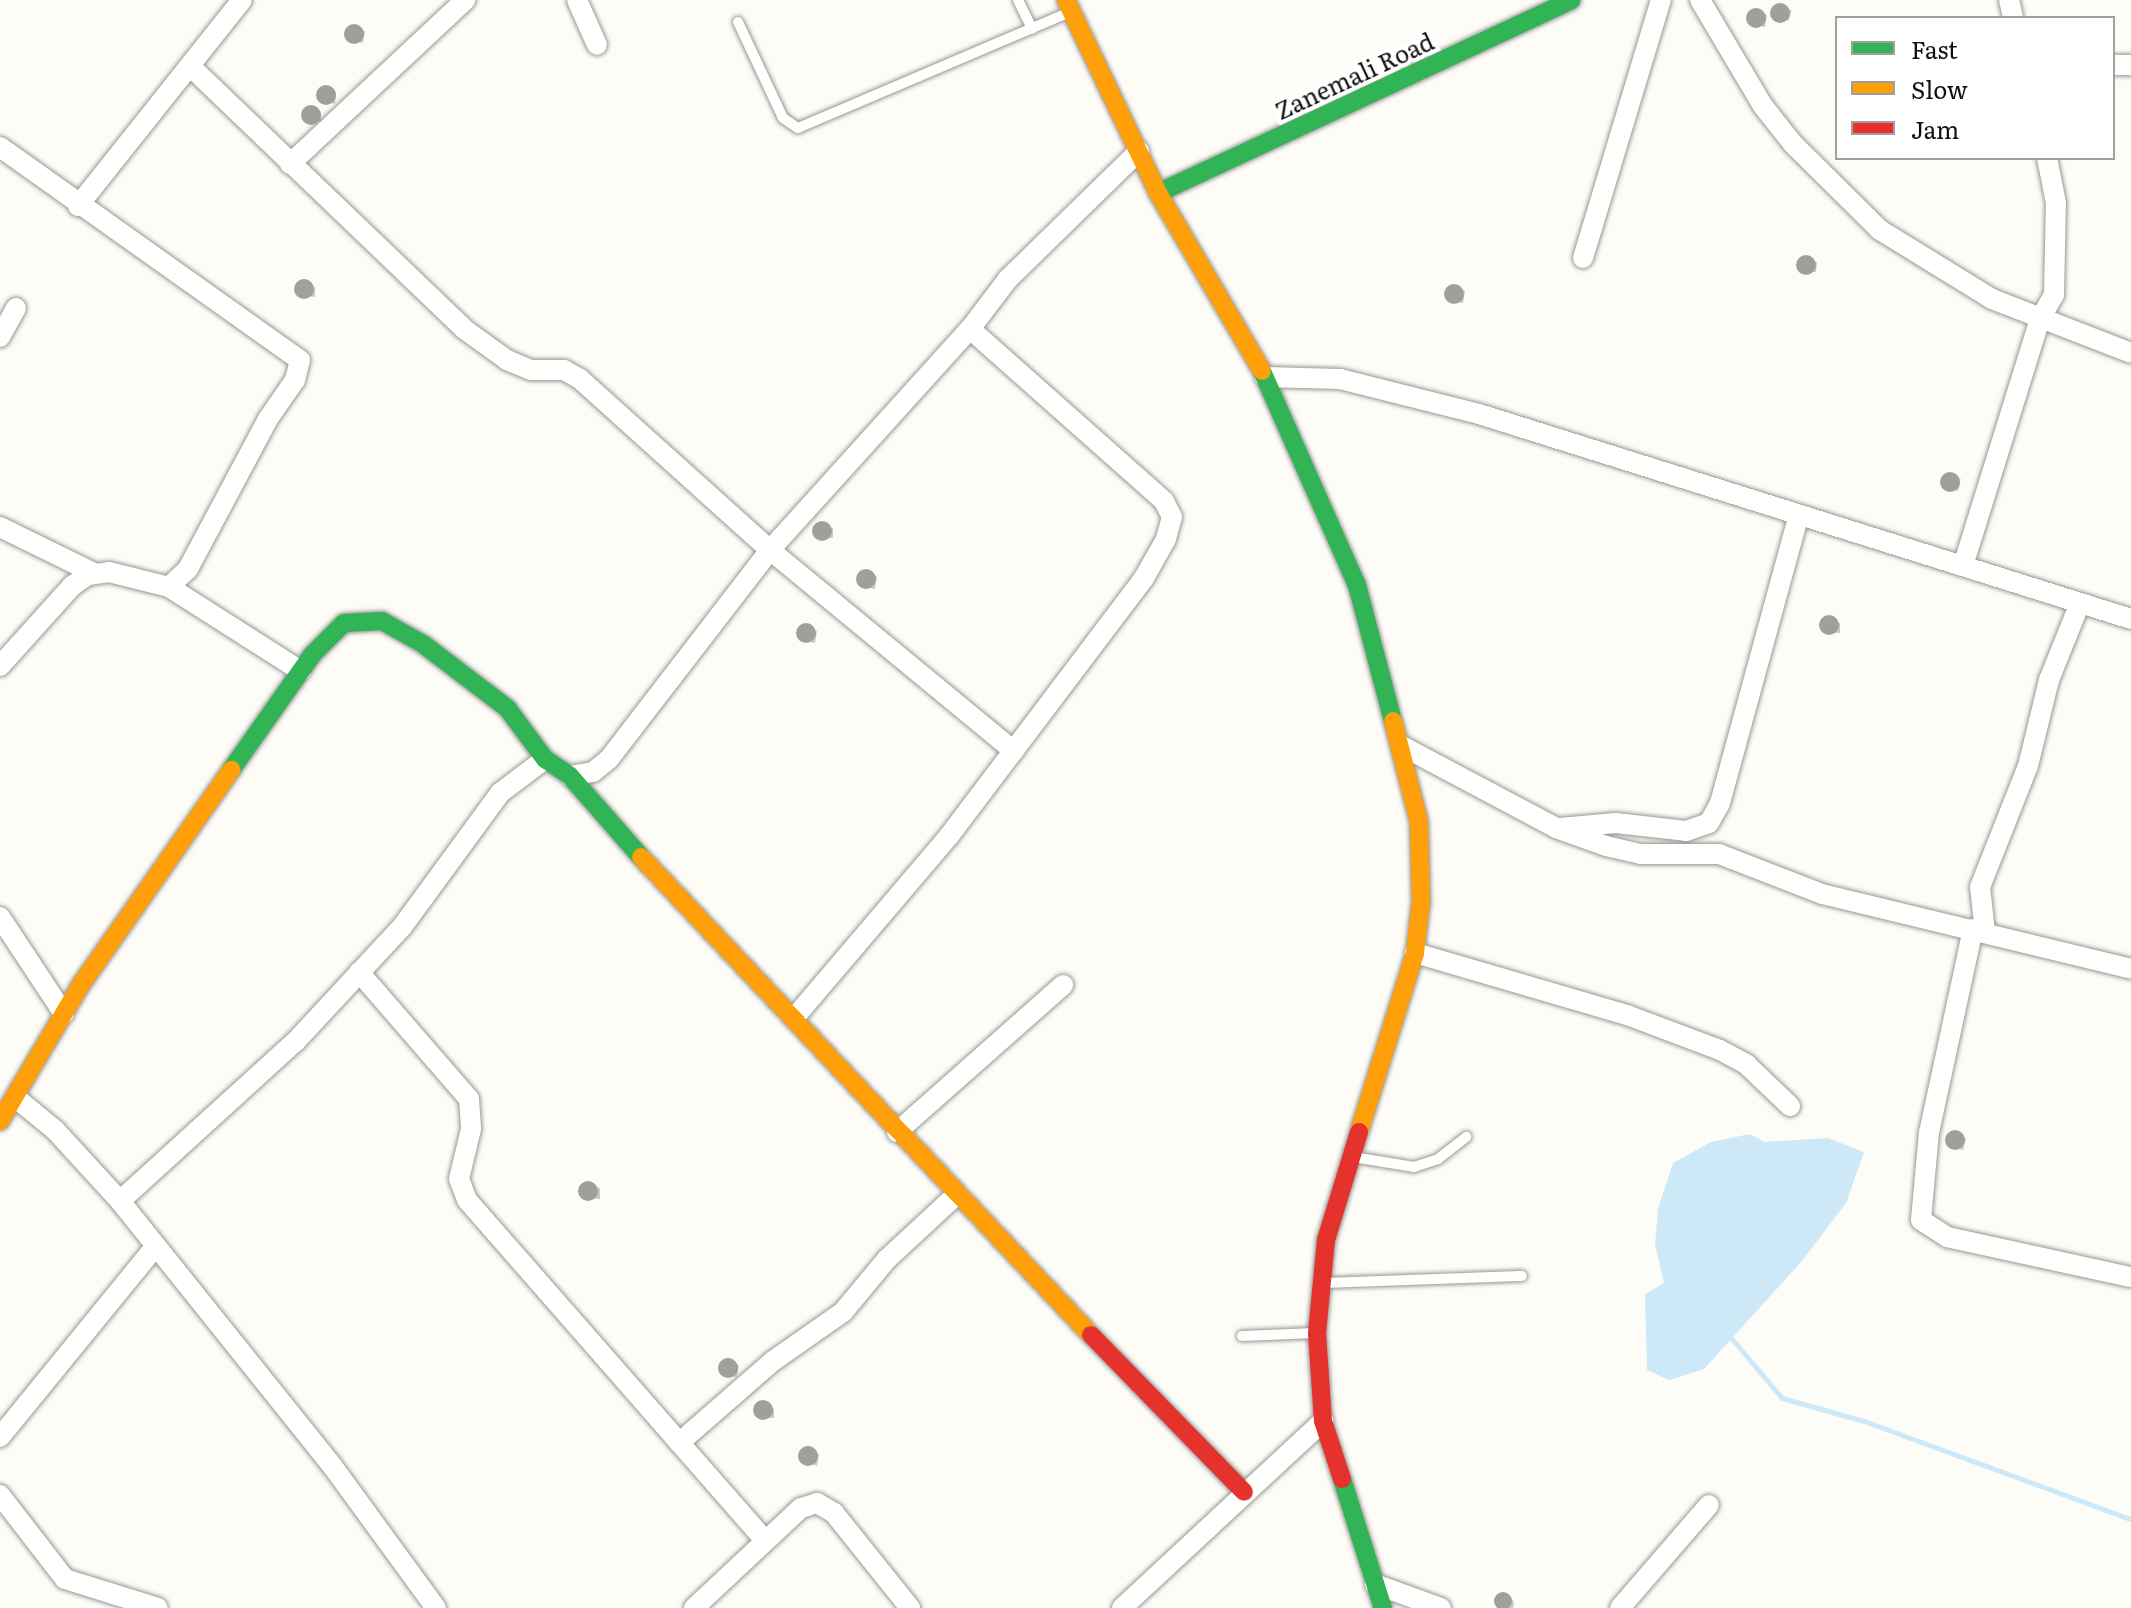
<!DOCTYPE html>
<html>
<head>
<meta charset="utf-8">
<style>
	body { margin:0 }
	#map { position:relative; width:2131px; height:1608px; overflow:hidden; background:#fdfcf7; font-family:Literata,serif }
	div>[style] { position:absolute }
	.water>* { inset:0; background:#cde8f7 }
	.shadow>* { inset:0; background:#0003; transform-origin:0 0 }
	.stream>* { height:5px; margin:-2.5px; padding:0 2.5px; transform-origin:2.5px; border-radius:2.5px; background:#cde8f7 }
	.building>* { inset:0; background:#a19f9c }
	.round { border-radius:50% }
	.roads { filter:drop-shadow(0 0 2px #979795) drop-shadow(0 0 2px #979795) }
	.lane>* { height:10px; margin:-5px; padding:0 5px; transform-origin:5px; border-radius:5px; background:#fffffe }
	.street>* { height:20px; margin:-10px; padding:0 10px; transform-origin:10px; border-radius:10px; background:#fffffe }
	.fast>* { height:18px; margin:-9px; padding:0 9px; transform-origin:9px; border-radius:9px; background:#30b455 }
	.slow>* { height:18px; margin:-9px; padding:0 9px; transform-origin:9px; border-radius:9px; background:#ff9f0a }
	.jam>* { height:18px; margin:-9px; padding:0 9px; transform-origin:9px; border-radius:9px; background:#e5322d }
	span { translate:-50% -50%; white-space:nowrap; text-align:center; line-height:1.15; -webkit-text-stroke:8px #fff; paint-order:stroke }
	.street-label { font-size:24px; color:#111 }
	.legend { position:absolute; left:1835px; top:16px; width:280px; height:144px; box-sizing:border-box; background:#fff; border:2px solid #a0a0a0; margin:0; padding:10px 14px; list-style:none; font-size:24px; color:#111 }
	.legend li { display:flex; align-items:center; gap:16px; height:40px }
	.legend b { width:40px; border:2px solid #a0a0a0 }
</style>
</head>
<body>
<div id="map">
	<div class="water">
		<i style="clip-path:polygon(1750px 1134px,1765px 1142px,1828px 1138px,1864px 1152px,1846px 1203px,1802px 1261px,1704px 1369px,1669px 1380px,1647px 1370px,1645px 1294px,1664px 1283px,1655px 1244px,1658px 1208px,1673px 1163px,1711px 1142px)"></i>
	</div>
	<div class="shadow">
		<i style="left:1776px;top:6px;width:16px;height:11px;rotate:15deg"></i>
		<i style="clip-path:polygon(1751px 12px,1767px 15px,1765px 27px,1751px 24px)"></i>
		<i style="clip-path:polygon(348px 28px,365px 31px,363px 43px,348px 40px)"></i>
		<i style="clip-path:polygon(322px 88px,336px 92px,335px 104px,319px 99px)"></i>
		<i style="clip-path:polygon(306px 109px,320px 110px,322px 122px,305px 121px)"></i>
		<i style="clip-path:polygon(1801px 260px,1817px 262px,1816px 272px,1801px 271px)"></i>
		<i style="clip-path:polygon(298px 283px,315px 287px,315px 297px,298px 295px)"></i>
		<i style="clip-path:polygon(1449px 288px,1465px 291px,1463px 303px,1449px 300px)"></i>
		<i style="left:1945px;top:476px;width:16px;height:12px;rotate:11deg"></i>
		<i style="clip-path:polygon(816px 525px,833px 528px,833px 538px,816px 537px)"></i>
		<i style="clip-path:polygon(861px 574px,877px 576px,875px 589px,861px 586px)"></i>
		<i style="clip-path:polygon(1823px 620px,1840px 623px,1840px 633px,1823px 632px)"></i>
		<i style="clip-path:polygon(801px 628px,817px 631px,815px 643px,801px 640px)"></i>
		<i style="clip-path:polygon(1949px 1135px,1966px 1138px,1963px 1150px,1949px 1147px)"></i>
		<i style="clip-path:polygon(583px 1185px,600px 1188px,600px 1199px,583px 1198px)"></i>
		<i style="clip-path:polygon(722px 1362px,739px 1365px,737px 1377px,722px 1374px)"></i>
		<i style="clip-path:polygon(758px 1405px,774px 1408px,774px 1418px,758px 1417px)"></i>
		<i style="clip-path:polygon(803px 1451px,819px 1454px,817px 1466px,801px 1460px)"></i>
		<i style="clip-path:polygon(1500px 1596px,1514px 1601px,1513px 1608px,1496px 1607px)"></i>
	</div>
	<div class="stream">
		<i style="left:1732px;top:1339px;width:77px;rotate:49.7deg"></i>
		<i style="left:1782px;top:1398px;width:85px;rotate:15.7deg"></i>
		<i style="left:1864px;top:1421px;width:284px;rotate:20.2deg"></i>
	</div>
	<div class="building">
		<i class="round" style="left:1770px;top:3px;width:20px;height:20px"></i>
		<i class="round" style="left:1746px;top:8px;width:20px;height:20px"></i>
		<i class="round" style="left:344px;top:24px;width:20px;height:20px"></i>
		<i class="round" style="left:316px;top:85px;width:20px;height:20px"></i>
		<i class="round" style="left:301px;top:105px;width:20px;height:20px"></i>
		<i class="round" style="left:1796px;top:255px;width:20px;height:20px"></i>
		<i class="round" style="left:294px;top:279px;width:20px;height:20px"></i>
		<i class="round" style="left:1444px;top:284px;width:20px;height:20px"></i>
		<i class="round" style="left:1940px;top:472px;width:20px;height:20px"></i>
		<i class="round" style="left:812px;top:521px;width:20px;height:20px"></i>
		<i class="round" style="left:856px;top:569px;width:20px;height:20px"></i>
		<i class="round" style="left:1819px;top:615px;width:20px;height:20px"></i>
		<i class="round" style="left:796px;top:623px;width:20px;height:20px"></i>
		<i class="round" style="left:1945px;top:1130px;width:20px;height:20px"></i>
		<i class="round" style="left:578px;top:1181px;width:20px;height:20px"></i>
		<i class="round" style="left:718px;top:1358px;width:20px;height:20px"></i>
		<i class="round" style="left:753px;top:1400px;width:20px;height:20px"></i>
		<i class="round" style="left:798px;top:1446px;width:20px;height:20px"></i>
		<i class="round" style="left:1494px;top:1592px;width:18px;height:18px"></i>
	</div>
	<div class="roads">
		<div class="lane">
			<i style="left:1018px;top:0;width:32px;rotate:64deg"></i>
			<i style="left:738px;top:22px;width:106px;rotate:64.9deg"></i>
			<i style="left:783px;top:118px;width:18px;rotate:34deg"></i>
			<i style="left:798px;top:128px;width:296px;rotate:-23.1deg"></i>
			<i style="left:1353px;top:1157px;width:62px;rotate:9.3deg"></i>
			<i style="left:1414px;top:1167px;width:25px;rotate:-18deg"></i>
			<i style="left:1438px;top:1159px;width:36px;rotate:-38deg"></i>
			<i style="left:1322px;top:1283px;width:200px;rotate:-2deg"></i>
			<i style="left:1242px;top:1336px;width:73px;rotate:-2.4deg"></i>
		</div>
		<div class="street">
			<i style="left:577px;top:0;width:49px;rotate:66deg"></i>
			<i style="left:1700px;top:0;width:123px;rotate:59.3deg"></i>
			<i style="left:1763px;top:106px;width:48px;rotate:51.7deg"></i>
			<i style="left:1793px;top:144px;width:122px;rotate:44.7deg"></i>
			<i style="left:1880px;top:230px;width:132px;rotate:31.6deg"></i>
			<i style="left:1992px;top:299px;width:149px;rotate:21.2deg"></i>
			<i style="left:2009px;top:0;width:18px;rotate:77deg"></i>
			<i style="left:2113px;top:65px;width:18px"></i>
			<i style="left:190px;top:66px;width:380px;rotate:43.8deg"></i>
			<i style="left:464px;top:329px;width:53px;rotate:35.8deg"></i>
			<i style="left:507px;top:360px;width:26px;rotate:23deg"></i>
			<i style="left:531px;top:370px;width:33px"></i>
			<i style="left:564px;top:370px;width:18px;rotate:29deg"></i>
			<i style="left:580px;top:379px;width:256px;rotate:42deg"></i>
			<i style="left:770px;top:550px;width:316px;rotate:39.5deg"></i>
			<i style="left:0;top:147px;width:368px;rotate:35.4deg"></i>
			<i style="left:300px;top:360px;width:21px;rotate:104deg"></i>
			<i style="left:295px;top:380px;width:47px;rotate:124.7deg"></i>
			<i style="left:268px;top:419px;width:170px;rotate:118.1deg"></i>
			<i style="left:188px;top:569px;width:26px;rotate:137deg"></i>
			<i style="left:290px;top:164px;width:240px;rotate:-43.1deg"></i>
			<i style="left:78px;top:206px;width:263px;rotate:-51.5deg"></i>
			<i style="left:1583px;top:258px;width:270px;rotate:-73.2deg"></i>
			<i style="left:0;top:337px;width:33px;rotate:-61deg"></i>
			<i style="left:1265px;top:377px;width:75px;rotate:1.5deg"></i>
			<i style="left:1340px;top:379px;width:143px;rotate:14.1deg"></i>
			<i style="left:1479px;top:414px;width:683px;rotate:17.45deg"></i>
			<i style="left:0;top:527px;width:105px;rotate:26.1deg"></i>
			<i style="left:1963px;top:566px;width:259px;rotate:-72.7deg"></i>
			<i style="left:2040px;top:319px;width:28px;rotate:-60deg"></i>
			<i style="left:2054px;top:295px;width:92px;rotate:-88.8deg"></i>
			<i style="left:2056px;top:203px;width:46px;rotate:-101.3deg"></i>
			<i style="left:0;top:666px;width:108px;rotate:-48deg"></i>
			<i style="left:72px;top:586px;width:19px;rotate:-35deg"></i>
			<i style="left:88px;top:575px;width:21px;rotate:-8deg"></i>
			<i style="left:109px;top:572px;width:62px;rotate:14deg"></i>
			<i style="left:169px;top:587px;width:156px;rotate:32.5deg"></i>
			<i style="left:1402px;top:746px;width:174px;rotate:28deg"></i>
			<i style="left:1556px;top:828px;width:53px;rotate:19.8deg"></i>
			<i style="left:1606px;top:846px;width:35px;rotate:13deg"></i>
			<i style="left:1640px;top:854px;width:79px"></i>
			<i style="left:1719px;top:854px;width:110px;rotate:21.2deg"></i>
			<i style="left:1822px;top:894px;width:318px;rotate:13.6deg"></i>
			<i style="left:570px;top:776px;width:23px;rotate:-10deg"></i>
			<i style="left:593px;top:772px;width:21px;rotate:-39deg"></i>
			<i style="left:609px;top:759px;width:264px;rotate:-52.4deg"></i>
			<i style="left:770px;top:550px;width:298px;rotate:-47.9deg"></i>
			<i style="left:970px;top:329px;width:63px;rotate:-52.8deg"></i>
			<i style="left:1008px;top:279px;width:183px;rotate:-44.3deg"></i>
			<i style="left:1560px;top:828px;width:56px;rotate:-5.1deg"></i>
			<i style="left:1616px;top:823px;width:70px;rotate:6.5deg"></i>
			<i style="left:1686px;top:831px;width:24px;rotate:-19deg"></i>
			<i style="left:1709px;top:823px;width:23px;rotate:-61deg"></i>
			<i style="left:1720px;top:803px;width:299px;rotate:-74.7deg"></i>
			<i style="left:0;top:917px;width:116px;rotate:56.6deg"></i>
			<i style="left:1973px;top:929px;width:208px;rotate:102.2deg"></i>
			<i style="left:1929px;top:1132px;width:88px;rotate:95.2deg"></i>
			<i style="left:1921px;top:1220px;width:31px;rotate:33deg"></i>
			<i style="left:1947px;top:1237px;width:188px;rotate:12.3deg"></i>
			<i style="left:1985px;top:932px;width:45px;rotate:-96.3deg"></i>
			<i style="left:1980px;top:887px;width:130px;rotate:-68.4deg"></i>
			<i style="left:2028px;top:766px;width:89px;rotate:-76.3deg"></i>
			<i style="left:2049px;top:680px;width:83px;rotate:-68.1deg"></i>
			<i style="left:1415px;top:953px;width:221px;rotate:16.3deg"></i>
			<i style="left:1627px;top:1015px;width:99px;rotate:20.6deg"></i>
			<i style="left:1720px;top:1050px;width:30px;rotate:28deg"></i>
			<i style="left:1746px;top:1064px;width:61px;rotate:43.7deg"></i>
			<i style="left:359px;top:972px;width:168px;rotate:49.1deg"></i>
			<i style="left:469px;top:1099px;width:30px;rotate:86deg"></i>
			<i style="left:471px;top:1129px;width:51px;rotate:103.5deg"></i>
			<i style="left:459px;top:1179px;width:22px;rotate:69deg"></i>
			<i style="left:467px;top:1200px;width:453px;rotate:48.8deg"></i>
			<i style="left:795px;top:1017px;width:238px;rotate:-49.6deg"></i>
			<i style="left:949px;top:836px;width:323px;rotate:-52.9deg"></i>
			<i style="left:1144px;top:578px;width:45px;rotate:-60.6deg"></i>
			<i style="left:1166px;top:539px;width:23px;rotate:-75deg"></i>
			<i style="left:1172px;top:517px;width:18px;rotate:-117deg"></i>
			<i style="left:1164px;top:501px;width:259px;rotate:-138.4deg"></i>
			<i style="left:16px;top:1098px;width:50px;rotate:39.4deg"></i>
			<i style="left:55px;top:1130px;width:96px;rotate:47.5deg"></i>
			<i style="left:120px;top:1201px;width:341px;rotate:51.3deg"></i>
			<i style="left:333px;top:1467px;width:175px;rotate:53.9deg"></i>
			<i style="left:897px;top:1132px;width:222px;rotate:-41.5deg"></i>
			<i style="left:120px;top:1201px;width:236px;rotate:-42.3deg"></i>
			<i style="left:295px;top:1042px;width:157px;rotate:-47.1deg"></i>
			<i style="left:402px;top:927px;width:166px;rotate:-53.8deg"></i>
			<i style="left:500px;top:793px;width:56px;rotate:-37.1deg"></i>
			<i style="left:0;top:1437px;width:245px;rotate:-50.8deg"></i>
			<i style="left:679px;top:1443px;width:125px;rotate:-41.1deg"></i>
			<i style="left:773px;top:1361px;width:85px;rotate:-35deg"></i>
			<i style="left:843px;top:1312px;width:69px;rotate:-50.3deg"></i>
			<i style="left:887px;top:1259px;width:94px;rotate:-42.8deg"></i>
			<i style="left:0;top:1495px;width:106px;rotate:52.3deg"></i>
			<i style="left:65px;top:1579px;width:97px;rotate:17.3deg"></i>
			<i style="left:1375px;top:1584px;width:70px;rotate:20deg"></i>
			<i style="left:694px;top:1608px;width:146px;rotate:-43.1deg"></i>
			<i style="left:801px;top:1508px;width:17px;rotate:-17deg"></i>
			<i style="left:817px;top:1503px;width:20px;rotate:30deg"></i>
			<i style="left:834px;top:1513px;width:122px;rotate:51.3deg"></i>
			<i style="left:1122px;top:1608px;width:275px;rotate:-42.9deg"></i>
			<i style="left:1620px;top:1608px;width:136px;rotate:-49.2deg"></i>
		</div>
		<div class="fast">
			<i style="left:1158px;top:193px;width:456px;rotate:-25deg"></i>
			<i style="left:1262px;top:371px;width:234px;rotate:66.1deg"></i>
			<i style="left:1357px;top:585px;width:141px;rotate:75.2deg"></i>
			<i style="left:231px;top:770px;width:141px;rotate:-54.8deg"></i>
			<i style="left:312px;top:655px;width:45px;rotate:-45deg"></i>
			<i style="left:344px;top:623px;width:38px;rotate:-3deg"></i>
			<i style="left:382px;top:621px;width:47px;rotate:29.3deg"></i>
			<i style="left:423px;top:644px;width:106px;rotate:37.3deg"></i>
			<i style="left:507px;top:708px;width:64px;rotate:53.3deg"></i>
			<i style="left:545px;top:759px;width:30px;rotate:34deg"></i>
			<i style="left:570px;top:776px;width:108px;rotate:48.8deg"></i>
			<i style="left:1342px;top:1479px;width:135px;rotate:72.4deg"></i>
		</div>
		<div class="slow">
			<i style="left:1066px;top:0;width:214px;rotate:64.5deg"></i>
			<i style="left:1158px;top:193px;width:206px;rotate:59.7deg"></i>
			<i style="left:641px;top:857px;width:656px;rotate:46.73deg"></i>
			<i style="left:0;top:1121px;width:157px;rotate:-59.3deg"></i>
			<i style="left:80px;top:986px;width:264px;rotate:-55deg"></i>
			<i style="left:1359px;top:1132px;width:188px;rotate:-72.6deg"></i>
			<i style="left:1415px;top:953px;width:52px;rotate:-83.4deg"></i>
			<i style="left:1421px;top:901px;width:79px;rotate:-91.5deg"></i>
			<i style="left:1419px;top:822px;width:104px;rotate:-104.4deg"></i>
		</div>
		<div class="jam">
			<i style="left:1091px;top:1335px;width:219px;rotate:45.7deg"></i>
			<i style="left:1342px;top:1479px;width:61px;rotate:-108.1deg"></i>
			<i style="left:1323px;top:1421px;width:88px;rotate:-93.9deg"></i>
			<i style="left:1317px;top:1333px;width:93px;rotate:-84.5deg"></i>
			<i style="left:1326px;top:1240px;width:113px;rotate:-73deg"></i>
		</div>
	</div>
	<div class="street-label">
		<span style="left:1354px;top:75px;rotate:-25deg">Zanemali Road</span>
	</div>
	<ul class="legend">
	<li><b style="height:10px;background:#30b455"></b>Fast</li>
	<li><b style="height:10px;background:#ff9f0a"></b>Slow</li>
	<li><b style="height:10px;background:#e5322d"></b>Jam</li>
	</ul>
</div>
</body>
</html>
